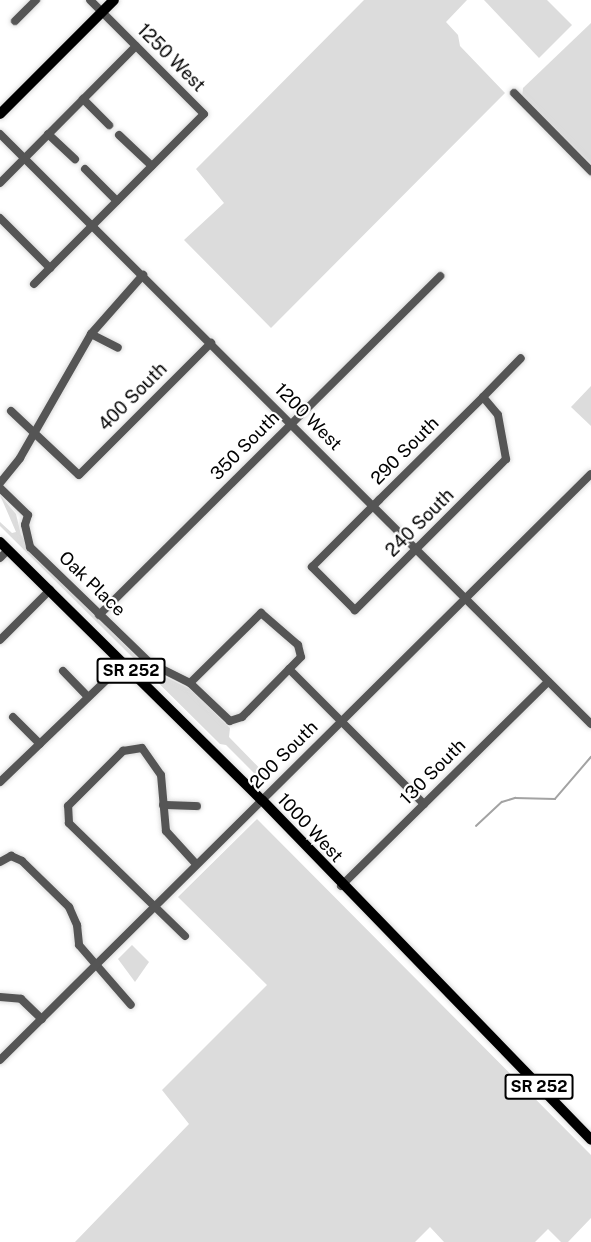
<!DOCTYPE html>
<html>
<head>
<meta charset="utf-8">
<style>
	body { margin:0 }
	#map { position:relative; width:591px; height:1242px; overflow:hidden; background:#fff; font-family:"Public Sans",sans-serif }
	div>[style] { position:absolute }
	.green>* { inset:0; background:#dcdcdc }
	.stream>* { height:1.5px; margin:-0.75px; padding:0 0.75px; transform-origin:0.75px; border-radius:0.75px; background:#a3a3a3 }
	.roads { filter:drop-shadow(0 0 2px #dbdbdb) drop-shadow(0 0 2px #dbdbdb) }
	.minor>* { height:8px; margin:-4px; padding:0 4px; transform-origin:4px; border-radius:4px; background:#555 }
	.major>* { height:10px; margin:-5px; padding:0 5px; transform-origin:5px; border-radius:5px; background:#000 }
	span { translate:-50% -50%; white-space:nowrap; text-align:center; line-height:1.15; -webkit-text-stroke:4.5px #fff; paint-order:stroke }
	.shield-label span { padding:2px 4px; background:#fff; border:2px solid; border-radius:4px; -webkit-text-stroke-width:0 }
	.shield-label { font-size:16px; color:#000; font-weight:700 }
	.street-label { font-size:18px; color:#000 }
</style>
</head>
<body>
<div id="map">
	<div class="green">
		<i style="clip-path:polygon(364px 0,467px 0,446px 22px,458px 35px,460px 46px,505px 93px,271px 328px,184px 240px,224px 203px,196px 169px)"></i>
		<i style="clip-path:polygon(484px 0,547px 0,572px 25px,539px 58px)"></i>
		<i style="clip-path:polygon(591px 23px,591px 164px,522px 97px,523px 88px)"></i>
		<i style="clip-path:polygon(591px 386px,591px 426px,571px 407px)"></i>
		<i style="clip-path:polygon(0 495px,16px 514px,21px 535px,33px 554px,149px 669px,190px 689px,230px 728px,229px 737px,270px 779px,265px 784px,226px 745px,220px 744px,0 526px,0 522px,12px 533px,16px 532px)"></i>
		<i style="clip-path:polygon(257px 819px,591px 1155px,591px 1218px,568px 1242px,561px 1242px,548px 1229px,535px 1242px,444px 1242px,430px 1227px,415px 1242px,75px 1242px,189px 1124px,162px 1090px,267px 985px,178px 897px)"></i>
		<i style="clip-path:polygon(132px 945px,149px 962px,135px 982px,118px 959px)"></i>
	</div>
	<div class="stream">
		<i style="left:476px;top:826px;width:35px;rotate:-43deg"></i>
		<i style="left:502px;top:802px;width:14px;rotate:-17deg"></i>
		<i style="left:515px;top:798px;width:40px;rotate:1.4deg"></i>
		<i style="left:555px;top:799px;width:55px;rotate:-49.4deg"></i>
	</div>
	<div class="roads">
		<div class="minor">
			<i style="left:15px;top:21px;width:30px;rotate:-45deg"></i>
			<i style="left:514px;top:93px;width:110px;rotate:45.4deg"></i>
			<i style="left:83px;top:99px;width:37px;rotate:45deg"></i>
			<i style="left:0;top:134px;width:835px;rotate:44.95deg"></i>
			<i style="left:48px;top:134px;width:37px;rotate:43deg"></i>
			<i style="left:119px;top:135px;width:45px;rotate:43.2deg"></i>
			<i style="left:85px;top:169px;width:45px;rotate:45deg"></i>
			<i style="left:0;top:183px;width:193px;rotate:-45.2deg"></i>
			<i style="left:0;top:218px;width:71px;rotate:45deg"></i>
			<i style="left:34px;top:284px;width:240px;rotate:-45deg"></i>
			<i style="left:204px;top:114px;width:161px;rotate:-135deg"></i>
			<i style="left:91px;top:334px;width:30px;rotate:27deg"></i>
			<i style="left:483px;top:397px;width:23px;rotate:50deg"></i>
			<i style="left:498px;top:415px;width:45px;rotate:79.7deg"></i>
			<i style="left:506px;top:459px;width:214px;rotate:135deg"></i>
			<i style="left:355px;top:610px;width:61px;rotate:-135deg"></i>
			<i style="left:312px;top:567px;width:95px;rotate:-45deg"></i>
			<i style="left:379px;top:500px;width:146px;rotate:-44.7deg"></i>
			<i style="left:483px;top:397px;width:54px;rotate:-45.7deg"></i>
			<i style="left:11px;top:411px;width:93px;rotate:43.3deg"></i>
			<i style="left:79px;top:475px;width:187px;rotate:-45deg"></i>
			<i style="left:0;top:483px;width:32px;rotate:-51deg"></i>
			<i style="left:20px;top:458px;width:143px;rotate:-60.2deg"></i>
			<i style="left:91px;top:334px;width:79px;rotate:-48.6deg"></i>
			<i style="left:0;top:488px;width:39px;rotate:44deg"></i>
			<i style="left:28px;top:515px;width:10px;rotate:107deg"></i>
			<i style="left:25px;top:525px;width:23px;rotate:77deg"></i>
			<i style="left:30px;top:547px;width:167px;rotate:44deg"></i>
			<i style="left:150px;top:663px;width:45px;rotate:26.6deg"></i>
			<i style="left:0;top:558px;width:11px;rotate:-45deg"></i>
			<i style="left:261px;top:613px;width:49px;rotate:40.9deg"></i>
			<i style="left:298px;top:645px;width:12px;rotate:76deg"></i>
			<i style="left:301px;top:657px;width:84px;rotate:134.5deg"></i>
			<i style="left:242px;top:717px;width:13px;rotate:162deg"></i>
			<i style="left:230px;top:721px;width:55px;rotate:-136.5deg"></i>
			<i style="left:190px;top:683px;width:100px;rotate:-44.6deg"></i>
			<i style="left:99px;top:615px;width:481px;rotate:-44.8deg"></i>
			<i style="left:0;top:640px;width:71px;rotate:-45deg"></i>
			<i style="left:289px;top:669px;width:191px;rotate:45deg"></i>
			<i style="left:63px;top:671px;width:36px;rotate:46deg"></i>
			<i style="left:13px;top:717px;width:38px;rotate:45deg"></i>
			<i style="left:0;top:782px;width:170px;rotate:-43.8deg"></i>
			<i style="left:163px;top:805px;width:34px;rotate:2deg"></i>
			<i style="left:0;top:862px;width:13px;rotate:-29deg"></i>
			<i style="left:11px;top:856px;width:12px;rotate:24deg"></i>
			<i style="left:22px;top:861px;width:66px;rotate:44.4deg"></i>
			<i style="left:69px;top:907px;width:20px;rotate:66deg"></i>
			<i style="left:77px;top:925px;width:20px;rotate:84deg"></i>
			<i style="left:79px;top:945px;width:79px;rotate:49.1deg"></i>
			<i style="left:341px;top:886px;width:291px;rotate:-44.6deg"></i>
			<i style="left:185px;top:936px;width:162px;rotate:-135.8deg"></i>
			<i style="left:69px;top:823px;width:17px;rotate:-93deg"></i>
			<i style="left:68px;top:806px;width:78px;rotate:-45deg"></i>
			<i style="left:123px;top:751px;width:19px;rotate:-9deg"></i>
			<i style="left:142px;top:748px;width:33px;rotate:55deg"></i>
			<i style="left:161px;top:775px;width:56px;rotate:84.9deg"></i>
			<i style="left:166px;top:831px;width:45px;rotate:47.7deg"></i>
			<i style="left:0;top:997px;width:21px;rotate:5deg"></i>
			<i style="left:21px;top:999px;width:29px;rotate:44deg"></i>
			<i style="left:0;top:1060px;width:832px;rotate:-44.76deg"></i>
		</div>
		<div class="major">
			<i style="left:0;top:114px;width:161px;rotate:-45deg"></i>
			<i style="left:0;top:542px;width:368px;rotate:44.6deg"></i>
			<i style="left:262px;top:800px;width:473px;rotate:45.9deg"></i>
		</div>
	</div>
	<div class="shield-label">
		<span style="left:131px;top:671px">SR 252</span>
		<span style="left:539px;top:1087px">SR 252</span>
	</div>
	<div class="street-label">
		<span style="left:171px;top:58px;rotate:45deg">1250 West</span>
		<span style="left:133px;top:397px;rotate:-45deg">400 South</span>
		<span style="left:308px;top:417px;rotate:45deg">1200 West</span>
		<span style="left:245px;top:446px;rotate:-45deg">350 South</span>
		<span style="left:405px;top:451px;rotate:-45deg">290 South</span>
		<span style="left:420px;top:523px;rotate:-45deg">240 South</span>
		<span style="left:92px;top:584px;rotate:44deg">Oak Place</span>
		<span style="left:284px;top:755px;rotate:-45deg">200 South</span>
		<span style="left:433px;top:772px;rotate:-45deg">130 South</span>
		<span style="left:310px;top:828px;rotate:47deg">1000 West</span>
	</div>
</div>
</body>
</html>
